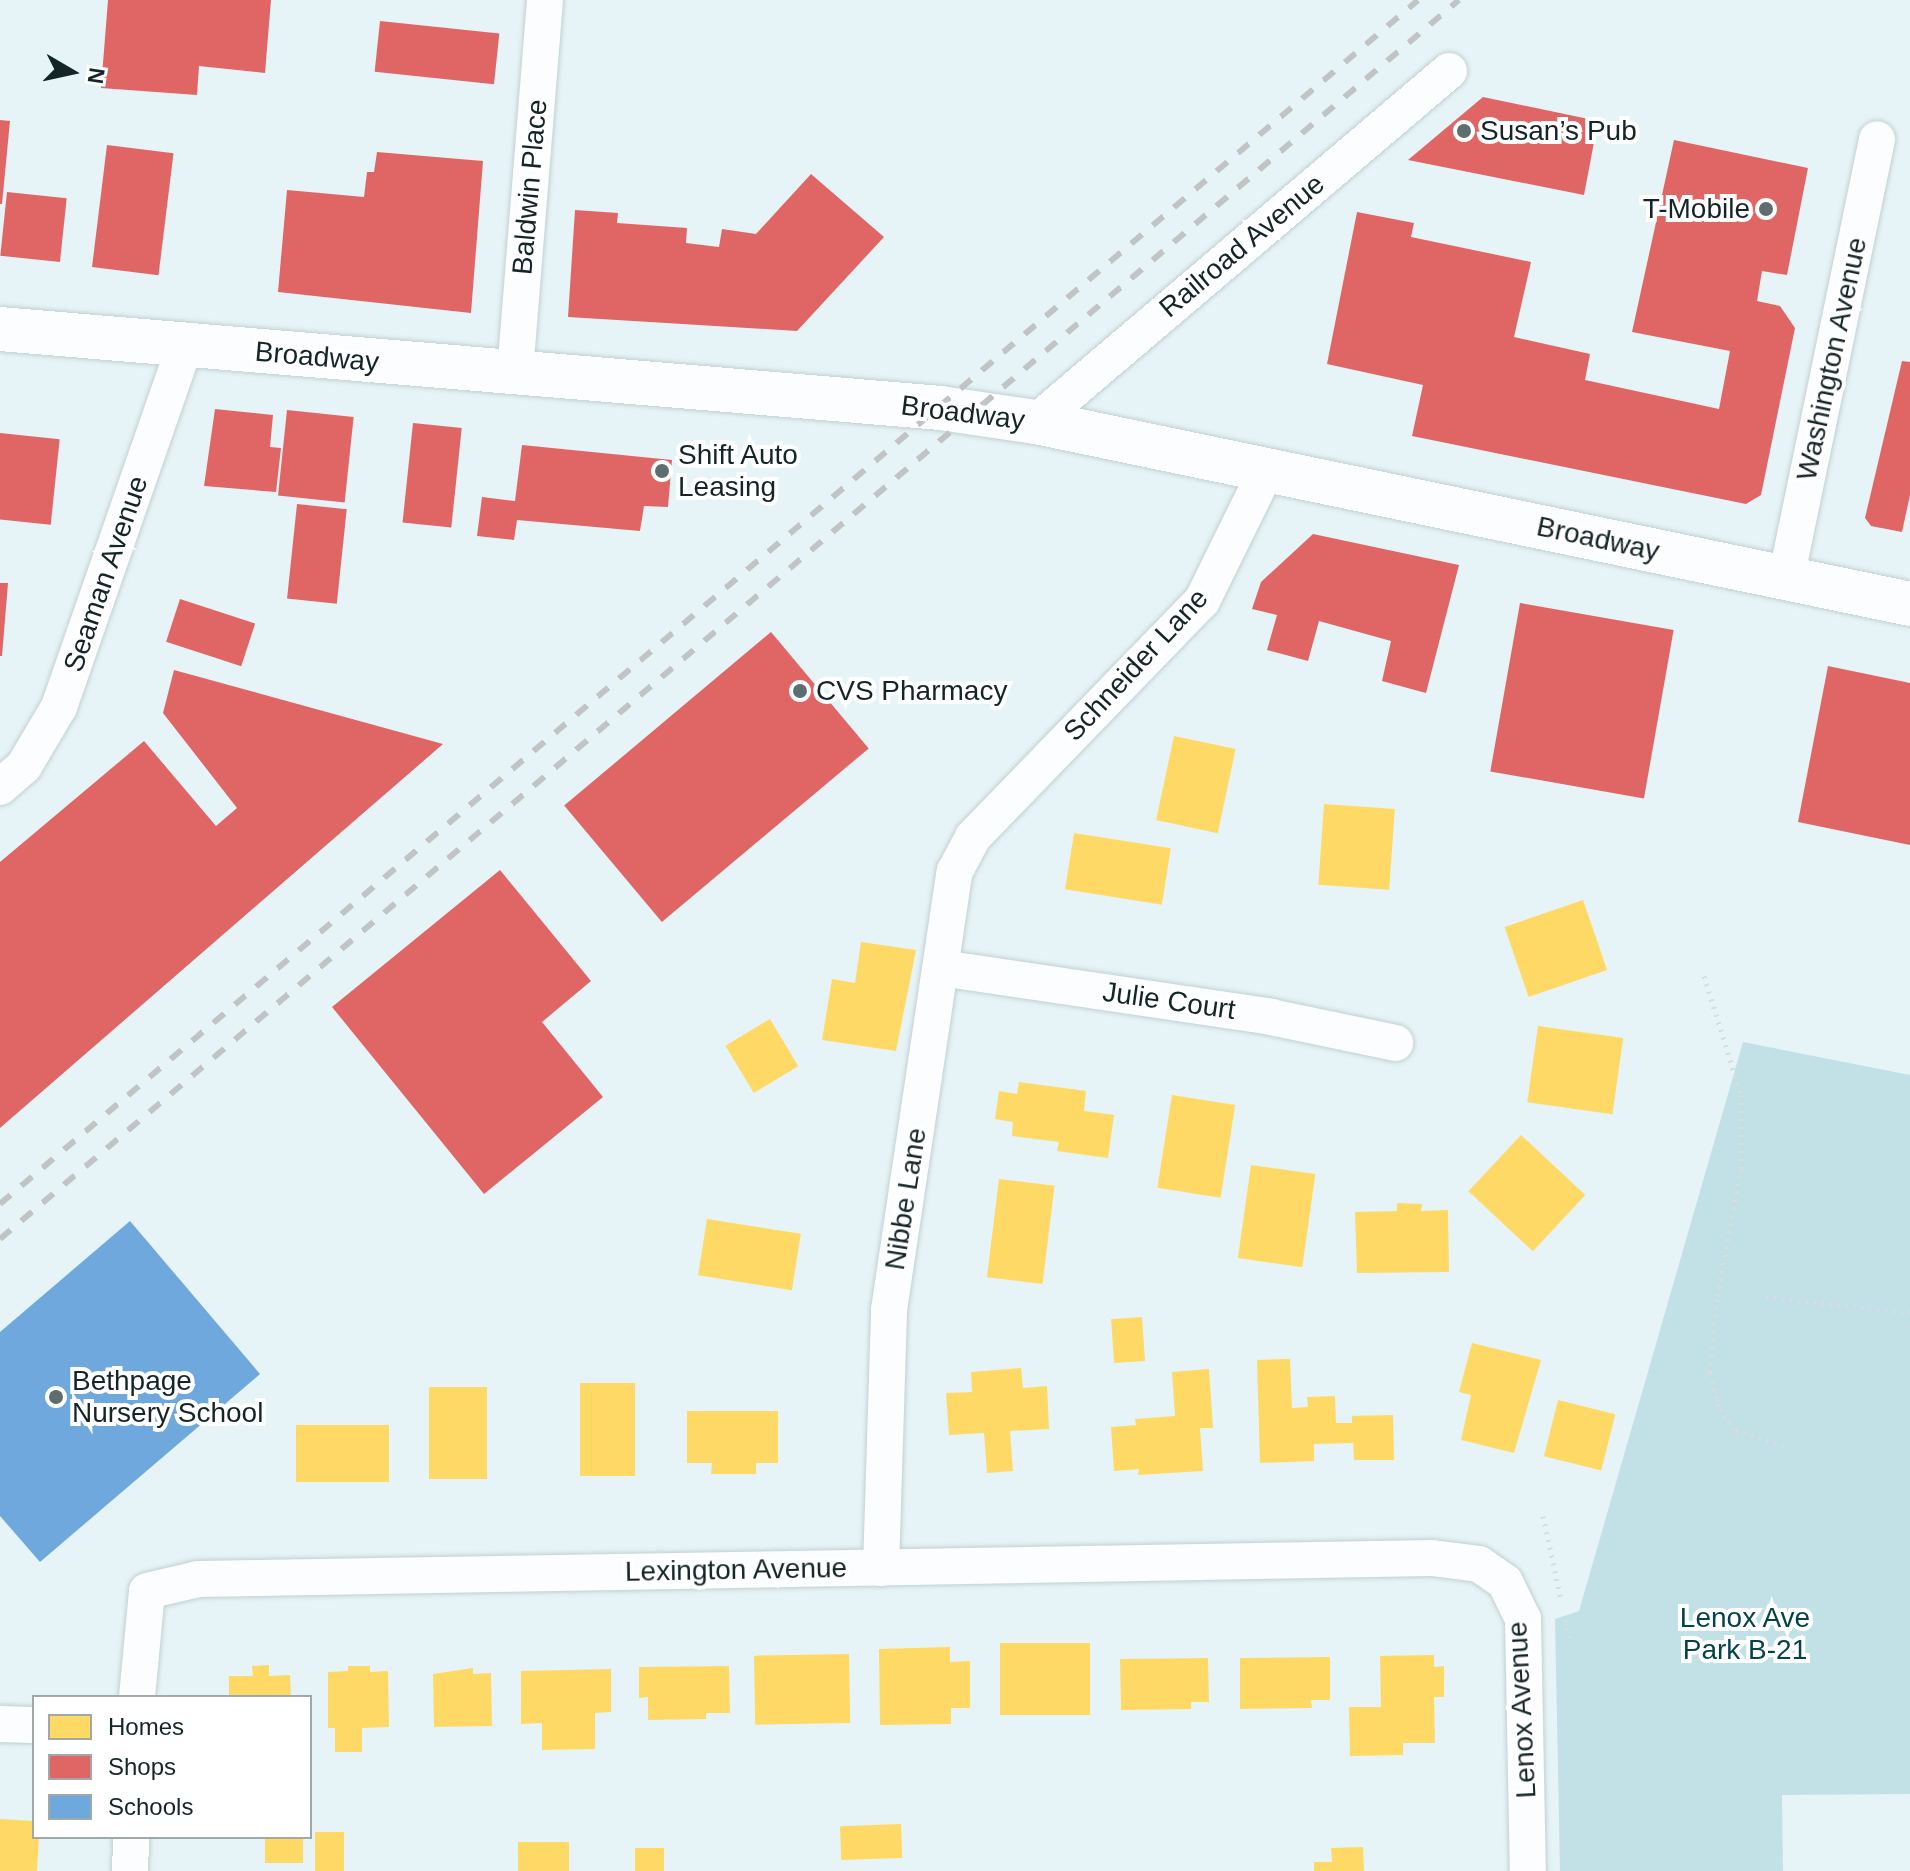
<!DOCTYPE html>
<html>
<head>
<meta charset="utf-8">
<style>
	body { margin:0 }
	#map { position:relative; width:1910px; height:1871px; overflow:hidden; background:#e6f4f7; font-family:Arial,sans-serif }
	div>[style] { position:absolute }
	.green>* { inset:0; background:#c2e1e6 }
	.homes>* { inset:0; background:#ffd966; transform-origin:0 0 }
	.shops>* { inset:0; background:#e06666; transform-origin:0 0 }
	.schools>* { inset:0; background:#6fa8dc }
	.path>* { height:5px; margin-top:-2.5px; transform-origin:0; background:repeating-linear-gradient(90deg,#d8ddde 0 2px,transparent 0 8px) }
	.roads { filter:drop-shadow(0 0 2px #c2d0d3) drop-shadow(0 0 2px #c2d0d3) }
	.street>* { height:36px; margin:-18px; padding:0 18px; transform-origin:18px; border-radius:18px; background:#fbfdfe }
	.secondary>* { height:44px; margin:-22px; padding:0 22px; transform-origin:22px; border-radius:22px; background:#fbfdfe }
	.rail>* { height:6px; margin-top:-3px; transform-origin:0; background:repeating-linear-gradient(90deg,#c1c4c5 0 14px,transparent 0 28px) }
	.dots>* { width:22px; height:22px; translate:-50% -50%; box-sizing:border-box; border:4px solid #fff; border-radius:50% }
	span { translate:-50% -50%; white-space:nowrap; text-align:center; line-height:1.15; -webkit-text-stroke:8px #fff; paint-order:stroke }
	.poi-label { font-size:28px; color:#142527 }
	.left { translate:0 -50%; text-align:left }
	.right { translate:-100% -50%; text-align:right }
	.street-label { font-size:28px; color:#142527 }
	.park-label { font-size:28px; color:#04434a }
	.legend { position:absolute; left:32px; top:1695px; width:280px; height:144px; box-sizing:border-box; background:#fff; border:2px solid #a1a8a9; margin:0; padding:10px 14px; list-style:none; font-size:24px; color:#142527 }
	.legend li { display:flex; align-items:center; gap:16px; height:40px }
	.legend b { width:40px; border:2px solid #a1a8a9 }
	.north { position:absolute; left:32px; top:32px; width:80px; height:80px; -webkit-text-stroke:6px #fff; paint-order:stroke; rotate:99deg; font-size:22px; font-weight:700; line-height:32px; text-align:center; color:#142527 }
	.north::after { content:''; display:block; margin:auto; width:28px; height:36px; background:#142527; clip-path:polygon(50% 0,100% 100%,50% 72%,0 100%) }
</style>
</head>
<body>
<div id="map">
	<div class="green">
		<i style="clip-path:polygon(1743px 1042px,1910px 1075px,1910px 1794px,1782px 1795px,1783px 1871px,1560px 1871px,1555px 1619px,1579px 1611px)"></i>
	</div>
	<div class="homes">
		<i style="left:1174px;top:736px;width:63px;height:86px;rotate:12deg"></i>
		<i style="left:1324px;top:804px;width:71px;height:81px;rotate:4deg"></i>
		<i style="left:1074px;top:833px;width:98px;height:57px;rotate:9deg"></i>
		<i style="left:1583px;top:900px;width:74px;height:83px;rotate:71deg"></i>
		<i style="clip-path:polygon(861px 942px,916px 950px,896px 1051px,822px 1040px,832px 979px,855px 983px)"></i>
		<i style="left:770px;top:1019px;width:55px;height:52px;rotate:59deg"></i>
		<i style="left:1538px;top:1026px;width:86px;height:77px;rotate:8deg"></i>
		<i style="clip-path:polygon(1019px 1082px,1086px 1091px,1084px 1111px,1114px 1115px,1108px 1158px,1057px 1151px,1059px 1142px,1012px 1136px,1013px 1122px,995px 1119px,999px 1091px,1017px 1094px)"></i>
		<i style="left:1172px;top:1095px;width:64px;height:94px;rotate:9deg"></i>
		<i style="left:1521px;top:1135px;width:88px;height:77px;rotate:43deg"></i>
		<i style="left:1251px;top:1165px;width:65px;height:94px;rotate:8deg"></i>
		<i style="left:999px;top:1179px;width:56px;height:99px;rotate:7deg"></i>
		<i style="clip-path:polygon(1397px 1203px,1422px 1204px,1421px 1211px,1448px 1210px,1449px 1272px,1357px 1273px,1355px 1212px,1397px 1211px)"></i>
		<i style="left:707px;top:1219px;width:95px;height:57px;rotate:9deg"></i>
		<i style="left:1142px;top:1317px;width:44px;height:31px;rotate:86deg"></i>
		<i style="clip-path:polygon(1472px 1343px,1541px 1360px,1514px 1453px,1461px 1440px,1471px 1395px,1459px 1392px)"></i>
		<i style="clip-path:polygon(1290px 1359px,1292px 1408px,1308px 1407px,1307px 1397px,1335px 1396px,1336px 1423px,1352px 1423px,1352px 1416px,1393px 1415px,1394px 1460px,1354px 1460px,1353px 1443px,1314px 1444px,1314px 1461px,1260px 1463px,1257px 1360px)"></i>
		<i style="clip-path:polygon(1021px 1368px,1023px 1388px,1047px 1386px,1049px 1429px,1010px 1431px,1013px 1471px,987px 1473px,984px 1433px,949px 1435px,946px 1393px,972px 1392px,971px 1372px)"></i>
		<i style="clip-path:polygon(1209px 1369px,1213px 1428px,1200px 1428px,1203px 1471px,1138px 1475px,1139px 1469px,1114px 1471px,1111px 1427px,1136px 1425px,1135px 1419px,1175px 1416px,1172px 1372px)"></i>
		<i style="left:580px;top:1383px;width:55px;height:93px"></i>
		<i style="left:429px;top:1387px;width:58px;height:92px"></i>
		<i style="left:1558px;top:1400px;width:59px;height:58px;rotate:14deg"></i>
		<i style="clip-path:polygon(687px 1411px,778px 1411px,778px 1463px,756px 1463px,756px 1474px,711px 1474px,712px 1463px,687px 1463px)"></i>
		<i style="left:296px;top:1425px;width:93px;height:57px"></i>
		<i style="left:1090px;top:1643px;width:72px;height:90px;rotate:90deg"></i>
		<i style="clip-path:polygon(950px 1647px,950px 1662px,970px 1661px,970px 1708px,951px 1708px,951px 1724px,880px 1725px,879px 1649px)"></i>
		<i style="left:849px;top:1654px;width:69px;height:95px;rotate:89deg"></i>
		<i style="clip-path:polygon(1434px 1655px,1434px 1667px,1444px 1666px,1444px 1697px,1434px 1697px,1435px 1743px,1403px 1743px,1403px 1755px,1350px 1756px,1349px 1707px,1381px 1707px,1380px 1656px)"></i>
		<i style="clip-path:polygon(1330px 1657px,1330px 1700px,1311px 1700px,1312px 1708px,1240px 1709px,1240px 1658px)"></i>
		<i style="clip-path:polygon(1208px 1658px,1209px 1702px,1191px 1702px,1191px 1709px,1121px 1710px,1120px 1659px)"></i>
		<i style="clip-path:polygon(269px 1665px,269px 1676px,290px 1675px,291px 1697px,229px 1697px,229px 1676px,253px 1676px,252px 1666px)"></i>
		<i style="clip-path:polygon(348px 1666px,370px 1666px,370px 1672px,388px 1671px,389px 1727px,362px 1728px,362px 1752px,335px 1752px,335px 1728px,328px 1728px,328px 1672px,348px 1671px)"></i>
		<i style="clip-path:polygon(729px 1666px,730px 1713px,706px 1713px,706px 1719px,648px 1720px,648px 1697px,639px 1698px,639px 1667px)"></i>
		<i style="clip-path:polygon(473px 1668px,473px 1674px,491px 1673px,492px 1726px,434px 1727px,433px 1674px)"></i>
		<i style="clip-path:polygon(611px 1669px,611px 1712px,595px 1713px,595px 1749px,542px 1750px,542px 1723px,521px 1724px,521px 1671px)"></i>
		<i style="clip-path:polygon(0 1819px,34px 1821px,34px 1837px,39px 1837px,37px 1871px,0 1871px)"></i>
		<i style="left:901px;top:1824px;width:34px;height:61px;rotate:88deg"></i>
		<i style="left:315px;top:1832px;width:29px;height:39px"></i>
		<i style="left:265px;top:1837px;width:38px;height:26px"></i>
		<i style="left:569px;top:1842px;width:29px;height:51px;rotate:90deg"></i>
		<i style="clip-path:polygon(1363px 1847px,1364px 1871px,1314px 1871px,1314px 1862px,1332px 1862px,1331px 1848px)"></i>
		<i style="left:635px;top:1848px;width:29px;height:23px"></i>
	</div>
	<div class="shops">
		<i style="clip-path:polygon(108px 0,271px 0,265px 73px,199px 66px,197px 95px,101px 88px)"></i>
		<i style="left:380px;top:21px;width:120px;height:51px;rotate:6deg"></i>
		<i style="clip-path:polygon(1483px 97px,1598px 121px,1584px 195px,1408px 160px)"></i>
		<i style="clip-path:polygon(0 120px,10px 121px,2px 204px,0 204px)"></i>
		<i style="clip-path:polygon(1674px 140px,1808px 168px,1787px 275px,1762px 271px,1757px 301px,1780px 306px,1795px 328px,1761px 495px,1746px 504px,1412px 436px,1423px 385px,1327px 364px,1357px 212px,1414px 223px,1411px 237px,1531px 262px,1514px 337px,1590px 354px,1585px 380px,1719px 409px,1730px 351px,1632px 332px)"></i>
		<i style="left:107px;top:145px;width:67px;height:123px;rotate:7deg"></i>
		<i style="clip-path:polygon(377px 152px,483px 161px,471px 313px,278px 292px,287px 190px,364px 197px,367px 172px,374px 172px)"></i>
		<i style="clip-path:polygon(811px 174px,884px 237px,797px 331px,568px 317px,575px 210px,618px 213px,617px 223px,687px 228px,686px 243px,719px 247px,722px 229px,756px 234px)"></i>
		<i style="left:7px;top:192px;width:60px;height:64px;rotate:6deg"></i>
		<i style="clip-path:polygon(1902px 361px,1910px 362px,1910px 495px,1902px 532px,1871px 526px,1865px 518px)"></i>
		<i style="clip-path:polygon(215px 409px,273px 415px,270px 447px,281px 448px,276px 492px,204px 486px)"></i>
		<i style="left:287px;top:410px;width:67px;height:86px;rotate:6deg"></i>
		<i style="left:413px;top:423px;width:49px;height:100px;rotate:6deg"></i>
		<i style="left:0;top:433px;width:60px;height:86px;rotate:6deg"></i>
		<i style="clip-path:polygon(522px 445px,672px 460px,668px 507px,644px 506px,640px 531px,517px 520px,514px 540px,477px 536px,482px 497px,515px 501px)"></i>
		<i style="left:297px;top:504px;width:50px;height:95px;rotate:6deg"></i>
		<i style="clip-path:polygon(1313px 534px,1459px 565px,1426px 693px,1382px 681px,1391px 641px,1319px 621px,1308px 661px,1267px 650px,1277px 615px,1252px 609px,1261px 582px)"></i>
		<i style="clip-path:polygon(0 583px,8px 583px,2px 656px,0 656px)"></i>
		<i style="left:180px;top:599px;width:79px;height:45px;rotate:18deg"></i>
		<i style="left:1520px;top:603px;width:156px;height:171px;rotate:10deg"></i>
		<i style="left:771px;top:632px;width:152px;height:270px;rotate:50deg"></i>
		<i style="clip-path:polygon(1828px 666px,1910px 683px,1910px 845px,1798px 822px)"></i>
		<i style="clip-path:polygon(174px 670px,443px 744px,0 1128px,0 862px,144px 741px,216px 826px,237px 808px,163px 713px)"></i>
		<i style="clip-path:polygon(500px 870px,591px 981px,542px 1022px,603px 1097px,484px 1194px,332px 1007px)"></i>
	</div>
	<div class="schools">
		<i style="clip-path:polygon(130px 1221px,260px 1374px,40px 1562px,0 1516px,0 1332px)"></i>
	</div>
	<div class="path">
		<i style="left:1704px;top:976px;width:125px;rotate:72.7deg"></i>
		<i style="left:1741px;top:1095px;width:73px;rotate:90deg"></i>
		<i style="left:1741px;top:1168px;width:133px;rotate:100.4deg"></i>
		<i style="left:1717px;top:1299px;width:74px;rotate:95.4deg"></i>
		<i style="left:1710px;top:1373px;width:37px;rotate:74deg"></i>
		<i style="left:1720px;top:1409px;width:26px;rotate:53deg"></i>
		<i style="left:1736px;top:1430px;width:52px;rotate:18.1deg"></i>
		<i style="left:1766px;top:1297px;width:145px;rotate:6.3deg"></i>
		<i style="left:1543px;top:1516px;width:85px;rotate:77.8deg"></i>
		<i style="left:1565px;top:1620px;width:19px;rotate:78deg"></i>
	</div>
	<div class="roads">
		<div class="street">
			<i style="left:515px;top:373px;width:374px;rotate:-85.4deg"></i>
			<i style="left:1036px;top:422px;width:542px;rotate:-40.36deg"></i>
			<i style="left:1786px;top:579px;width:449px;rotate:-78.3deg"></i>
			<i style="left:0;top:787px;width:32px;rotate:-41deg"></i>
			<i style="left:24px;top:766px;width:69px;rotate:-59.3deg"></i>
			<i style="left:59px;top:707px;width:382px;rotate:-70.8deg"></i>
			<i style="left:941px;top:968px;width:334px;rotate:8.4deg"></i>
			<i style="left:1271px;top:1017px;width:127px;rotate:11.8deg"></i>
			<i style="left:881px;top:1568px;width:258px;rotate:-88.2deg"></i>
			<i style="left:889px;top:1310px;width:444px;rotate:-81.5deg"></i>
			<i style="left:955px;top:871px;width:38px;rotate:-62deg"></i>
			<i style="left:973px;top:837px;width:329px;rotate:-45.9deg"></i>
			<i style="left:1202px;top:601px;width:147px;rotate:-63.8deg"></i>
			<i style="left:137px;top:1697px;width:106px;rotate:-84.6deg"></i>
			<i style="left:147px;top:1591px;width:52px;rotate:-13.2deg"></i>
			<i style="left:198px;top:1579px;width:1234px;rotate:-0.97deg"></i>
			<i style="left:1432px;top:1558px;width:47px;rotate:7.3deg"></i>
			<i style="left:1479px;top:1564px;width:32px;rotate:35deg"></i>
			<i style="left:1505px;top:1582px;width:41px;rotate:64.1deg"></i>
			<i style="left:1523px;top:1619px;width:252px;rotate:88.9deg"></i>
			<i style="left:0;top:1724px;width:34px;rotate:2deg"></i>
			<i style="left:130px;top:1871px;width:34px;rotate:-88deg"></i>
		</div>
		<div class="secondary">
			<i style="left:0;top:329px;width:943px;rotate:4.8deg"></i>
			<i style="left:940px;top:408px;width:97px;rotate:8.3deg"></i>
			<i style="left:1036px;top:422px;width:893px;rotate:11.76deg"></i>
		</div>
	</div>
	<div class="rail">
		<i style="left:0;top:1204px;width:1860px;rotate:-40.33deg"></i>
		<i style="left:0;top:1239px;width:1914px;rotate:-40.34deg"></i>
	</div>
	<div class="dots">
		<i style="left:1464px;top:131px;background:#5e6d70"></i>
		<i style="left:1766px;top:209px;background:#5e6d70"></i>
		<i style="left:662px;top:471px;background:#5e6d70"></i>
		<i style="left:800px;top:691px;background:#5e6d70"></i>
		<i style="left:56px;top:1397px;background:#5e6d70"></i>
	</div>
	<div class="poi-label">
		<span class="left" style="left:1480px;top:131px">Susan’s Pub</span>
		<span class="right" style="left:1750px;top:209px">T-Mobile</span>
		<span class="left" style="left:678px;top:471px">Shift Auto<br>Leasing</span>
		<span class="left" style="left:816px;top:691px">CVS Pharmacy</span>
		<span class="left" style="left:72px;top:1397px">Bethpage<br>Nursery School</span>
	</div>
	<div class="street-label">
		<span style="left:530px;top:187px;rotate:-85deg">Baldwin Place</span>
		<span style="left:1242px;top:246px;rotate:-40deg">Railroad Avenue</span>
		<span style="left:317px;top:357px;rotate:5deg">Broadway</span>
		<span style="left:1832px;top:359px;rotate:-78deg">Washington Avenue</span>
		<span style="left:963px;top:413px;rotate:7deg">Broadway</span>
		<span style="left:1598px;top:539px;rotate:12deg">Broadway</span>
		<span style="left:106px;top:574px;rotate:-71deg">Seaman Avenue</span>
		<span style="left:1136px;top:665px;rotate:-47deg">Schneider Lane</span>
		<span style="left:1169px;top:1001px;rotate:8deg">Julie Court</span>
		<span style="left:906px;top:1199px;rotate:-81deg">Nibbe Lane</span>
		<span style="left:736px;top:1570px;rotate:-1deg">Lexington Avenue</span>
		<span style="left:1522px;top:1710px;rotate:-93deg">Lenox Avenue</span>
	</div>
	<div class="park-label">
		<span style="left:1745px;top:1634px">Lenox Ave<br>Park B-21</span>
	</div>
	<ul class="legend">
	<li><b style="height:22px;background:#ffd966"></b>Homes</li>
	<li><b style="height:22px;background:#e06666"></b>Shops</li>
	<li><b style="height:22px;background:#6fa8dc"></b>Schools</li>
	</ul>
	<div class="north">N</div>
</div>
</body>
</html>
